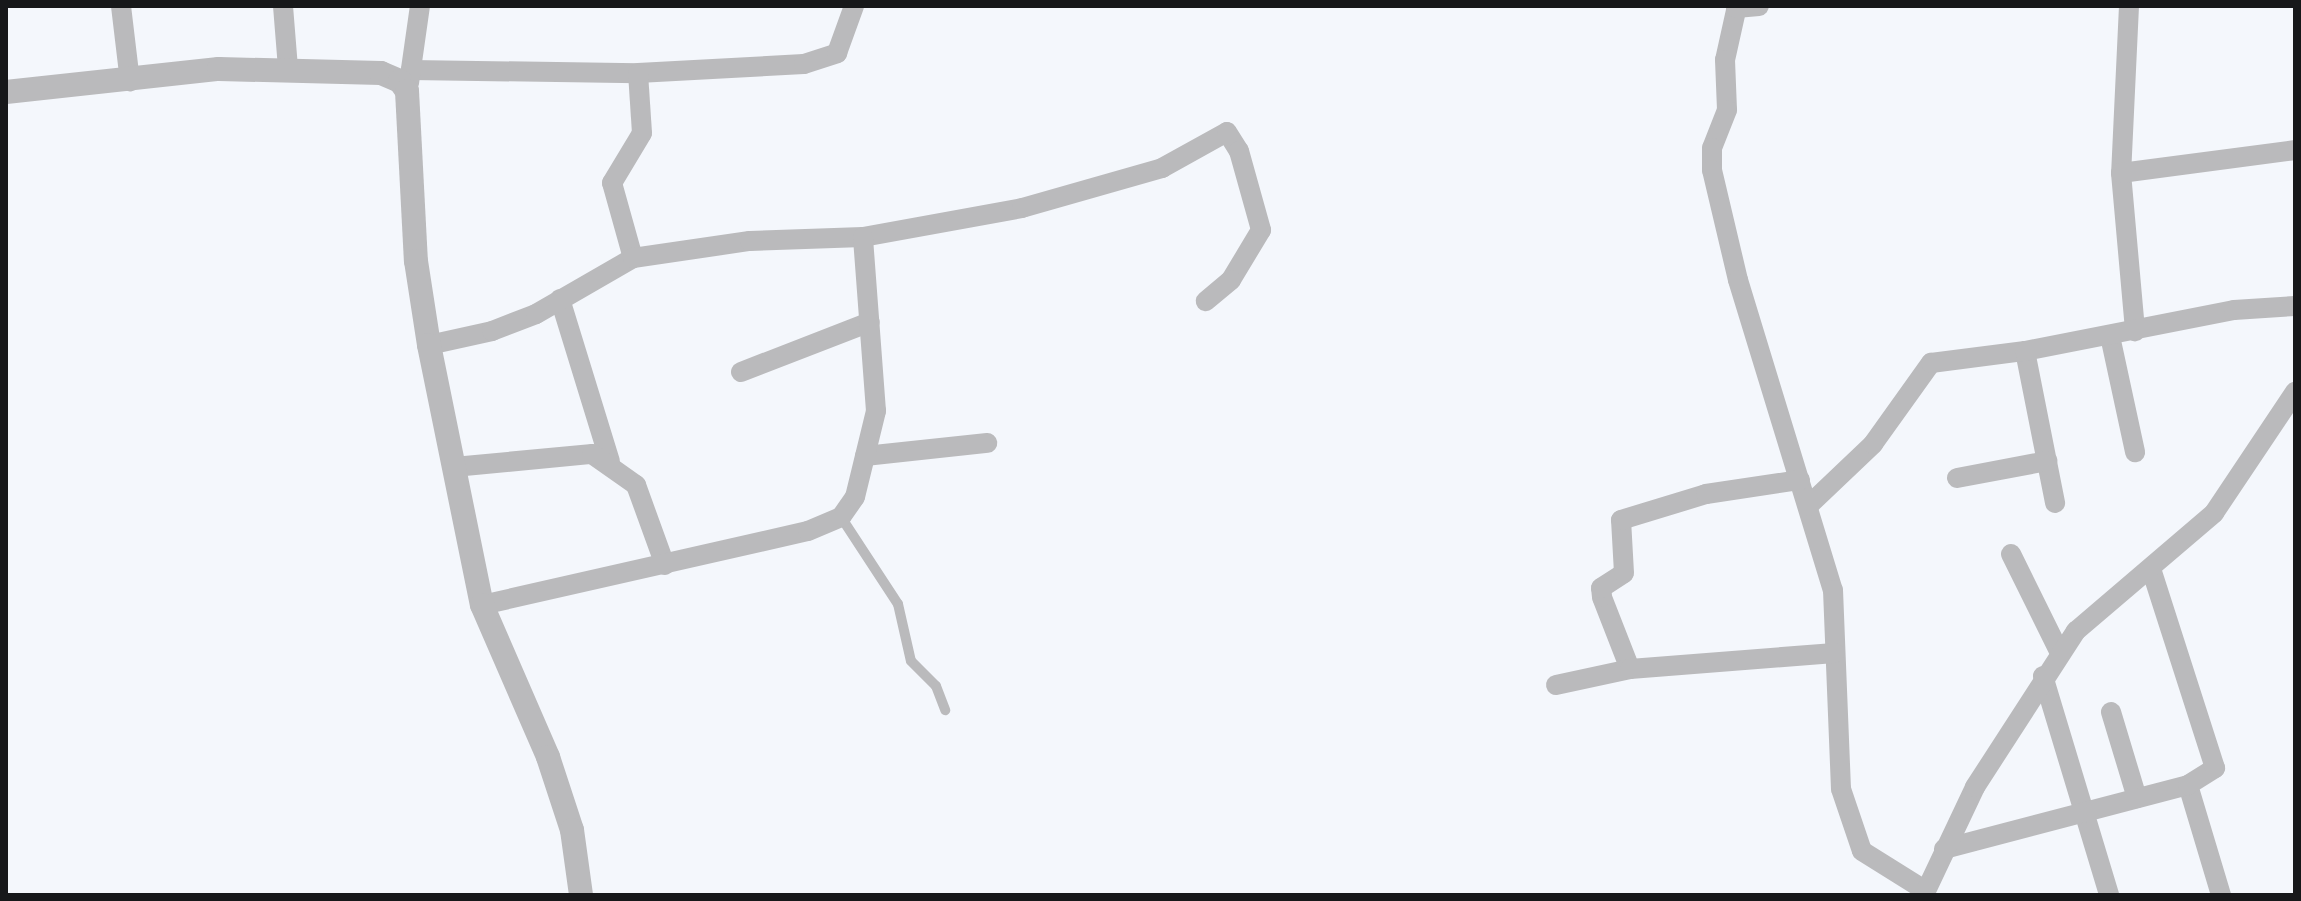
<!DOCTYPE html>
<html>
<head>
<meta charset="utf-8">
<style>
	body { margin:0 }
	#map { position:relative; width:2301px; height:901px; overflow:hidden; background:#f4f7fc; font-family:Inter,sans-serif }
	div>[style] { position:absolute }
	.service>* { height:10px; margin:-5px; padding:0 5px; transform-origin:5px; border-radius:5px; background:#bababc }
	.minor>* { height:20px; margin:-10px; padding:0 10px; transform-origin:10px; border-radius:10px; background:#bababc }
	.tertiary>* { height:24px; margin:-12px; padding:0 12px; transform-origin:12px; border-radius:12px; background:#bababc }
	span { translate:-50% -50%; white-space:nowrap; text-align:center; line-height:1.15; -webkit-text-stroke:8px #fff; paint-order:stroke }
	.frame { position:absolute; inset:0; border:8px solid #17181a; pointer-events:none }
</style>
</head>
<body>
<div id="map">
	<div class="service">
		<i style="left:841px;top:517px;width:104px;rotate:56.8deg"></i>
		<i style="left:898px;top:604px;width:58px;rotate:77.2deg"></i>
		<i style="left:911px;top:661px;width:35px;rotate:45deg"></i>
		<i style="left:936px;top:686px;width:26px;rotate:69deg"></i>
	</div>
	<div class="minor">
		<i style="left:121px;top:6px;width:76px;rotate:83.2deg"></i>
		<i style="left:283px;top:6px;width:62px;rotate:85.4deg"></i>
		<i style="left:1737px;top:6px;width:55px;rotate:102.5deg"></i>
		<i style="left:1725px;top:60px;width:50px;rotate:87.7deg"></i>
		<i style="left:1727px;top:110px;width:41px;rotate:111.5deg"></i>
		<i style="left:1712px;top:148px;width:22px;rotate:90deg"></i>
		<i style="left:1712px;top:170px;width:113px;rotate:76.7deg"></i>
		<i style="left:1738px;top:280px;width:324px;rotate:73deg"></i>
		<i style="left:1833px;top:590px;width:199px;rotate:87.7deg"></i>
		<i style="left:1841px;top:789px;width:65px;rotate:71.3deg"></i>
		<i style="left:1862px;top:851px;width:75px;rotate:32deg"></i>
		<i style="left:2129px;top:6px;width:167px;rotate:92.7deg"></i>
		<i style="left:2121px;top:173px;width:159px;rotate:84.9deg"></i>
		<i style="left:1736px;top:8px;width:23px;rotate:-5deg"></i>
		<i style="left:411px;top:70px;width:227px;rotate:0.8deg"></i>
		<i style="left:638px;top:73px;width:166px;rotate:-3.1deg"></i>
		<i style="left:804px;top:64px;width:35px;rotate:-18deg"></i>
		<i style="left:837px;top:53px;width:50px;rotate:-70.1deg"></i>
		<i style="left:409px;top:83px;width:78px;rotate:-81.9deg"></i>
		<i style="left:2121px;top:173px;width:176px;rotate:-7.5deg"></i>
		<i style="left:633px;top:258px;width:78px;rotate:-105.6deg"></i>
		<i style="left:612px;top:183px;width:58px;rotate:-59deg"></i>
		<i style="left:642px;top:133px;width:60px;rotate:-93.8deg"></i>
		<i style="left:560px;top:299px;width:170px;rotate:72.9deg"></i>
		<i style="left:2110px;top:336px;width:119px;rotate:77.8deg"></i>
		<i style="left:429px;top:345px;width:65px;rotate:-12.5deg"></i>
		<i style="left:492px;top:331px;width:47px;rotate:-21.1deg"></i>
		<i style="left:536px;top:314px;width:112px;rotate:-30deg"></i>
		<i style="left:633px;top:258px;width:118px;rotate:-8.3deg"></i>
		<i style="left:750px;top:241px;width:113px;rotate:-2deg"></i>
		<i style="left:863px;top:237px;width:162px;rotate:-10.3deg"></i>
		<i style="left:1022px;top:208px;width:146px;rotate:-15.9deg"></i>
		<i style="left:1162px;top:168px;width:74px;rotate:-29deg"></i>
		<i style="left:1227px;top:132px;width:22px;rotate:58deg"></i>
		<i style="left:1239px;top:151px;width:82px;rotate:74.4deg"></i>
		<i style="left:1261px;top:230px;width:58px;rotate:121deg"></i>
		<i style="left:1231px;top:280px;width:33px;rotate:140deg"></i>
		<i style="left:2025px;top:351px;width:155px;rotate:78.8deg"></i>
		<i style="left:741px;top:372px;width:138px;rotate:-21.2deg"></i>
		<i style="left:865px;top:456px;width:123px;rotate:-6.1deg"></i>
		<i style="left:454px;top:467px;width:139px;rotate:-5.4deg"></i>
		<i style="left:592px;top:454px;width:54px;rotate:35.2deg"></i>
		<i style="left:636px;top:485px;width:85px;rotate:70.1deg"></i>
		<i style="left:1957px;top:478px;width:92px;rotate:-10.7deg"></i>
		<i style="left:1808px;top:506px;width:90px;rotate:-43.6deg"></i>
		<i style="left:1873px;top:444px;width:100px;rotate:-54.4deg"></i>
		<i style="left:1931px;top:363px;width:95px;rotate:-7.3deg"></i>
		<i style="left:2025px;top:351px;width:213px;rotate:-11.1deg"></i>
		<i style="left:2234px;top:310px;width:61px;rotate:-3.8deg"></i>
		<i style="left:2011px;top:554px;width:110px;rotate:63.7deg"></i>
		<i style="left:482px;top:605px;width:334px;rotate:-12.8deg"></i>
		<i style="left:808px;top:531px;width:36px;rotate:-23deg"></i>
		<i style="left:841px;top:517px;width:24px;rotate:-55deg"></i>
		<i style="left:855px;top:497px;width:89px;rotate:-76.3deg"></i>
		<i style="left:876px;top:411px;width:174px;rotate:-94.3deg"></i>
		<i style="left:1630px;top:669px;width:77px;rotate:-111.3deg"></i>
		<i style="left:1602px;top:597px;width:9px;rotate:-96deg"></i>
		<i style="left:1601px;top:588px;width:27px;rotate:-33deg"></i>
		<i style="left:1624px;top:573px;width:53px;rotate:-93.2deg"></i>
		<i style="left:1621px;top:520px;width:89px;rotate:-17deg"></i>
		<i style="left:1706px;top:494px;width:95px;rotate:-8.5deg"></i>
		<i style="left:2043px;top:676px;width:229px;rotate:73.2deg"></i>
		<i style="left:1556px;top:685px;width:76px;rotate:-12.2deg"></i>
		<i style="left:1630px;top:669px;width:205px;rotate:-4.5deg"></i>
		<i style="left:2111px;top:712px;width:90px;rotate:73.2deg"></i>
		<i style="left:2188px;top:785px;width:115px;rotate:73.3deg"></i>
		<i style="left:1944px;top:849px;width:252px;rotate:-14.7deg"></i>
		<i style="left:2188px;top:785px;width:32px;rotate:-32deg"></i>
		<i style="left:2215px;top:768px;width:209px;rotate:-107.8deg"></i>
		<i style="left:1924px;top:895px;width:119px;rotate:-64.7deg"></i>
		<i style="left:1975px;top:787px;width:186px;rotate:-57.1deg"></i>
		<i style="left:2076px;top:631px;width:182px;rotate:-40.5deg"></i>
		<i style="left:2214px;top:513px;width:146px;rotate:-56.2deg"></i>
	</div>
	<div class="tertiary">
		<i style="left:6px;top:92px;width:214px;rotate:-6.2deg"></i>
		<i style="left:219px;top:69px;width:162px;rotate:1.4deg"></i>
		<i style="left:381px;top:73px;width:21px;rotate:23deg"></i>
		<i style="left:400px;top:81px;width:12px;rotate:55deg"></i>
		<i style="left:407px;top:91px;width:170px;rotate:87deg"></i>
		<i style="left:416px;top:261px;width:85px;rotate:81.2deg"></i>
		<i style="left:429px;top:345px;width:265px;rotate:78.5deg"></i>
		<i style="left:482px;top:605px;width:166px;rotate:66.5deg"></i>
		<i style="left:548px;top:757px;width:77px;rotate:71.8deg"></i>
		<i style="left:572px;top:830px;width:66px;rotate:82.1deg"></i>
	</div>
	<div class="frame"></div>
</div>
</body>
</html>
